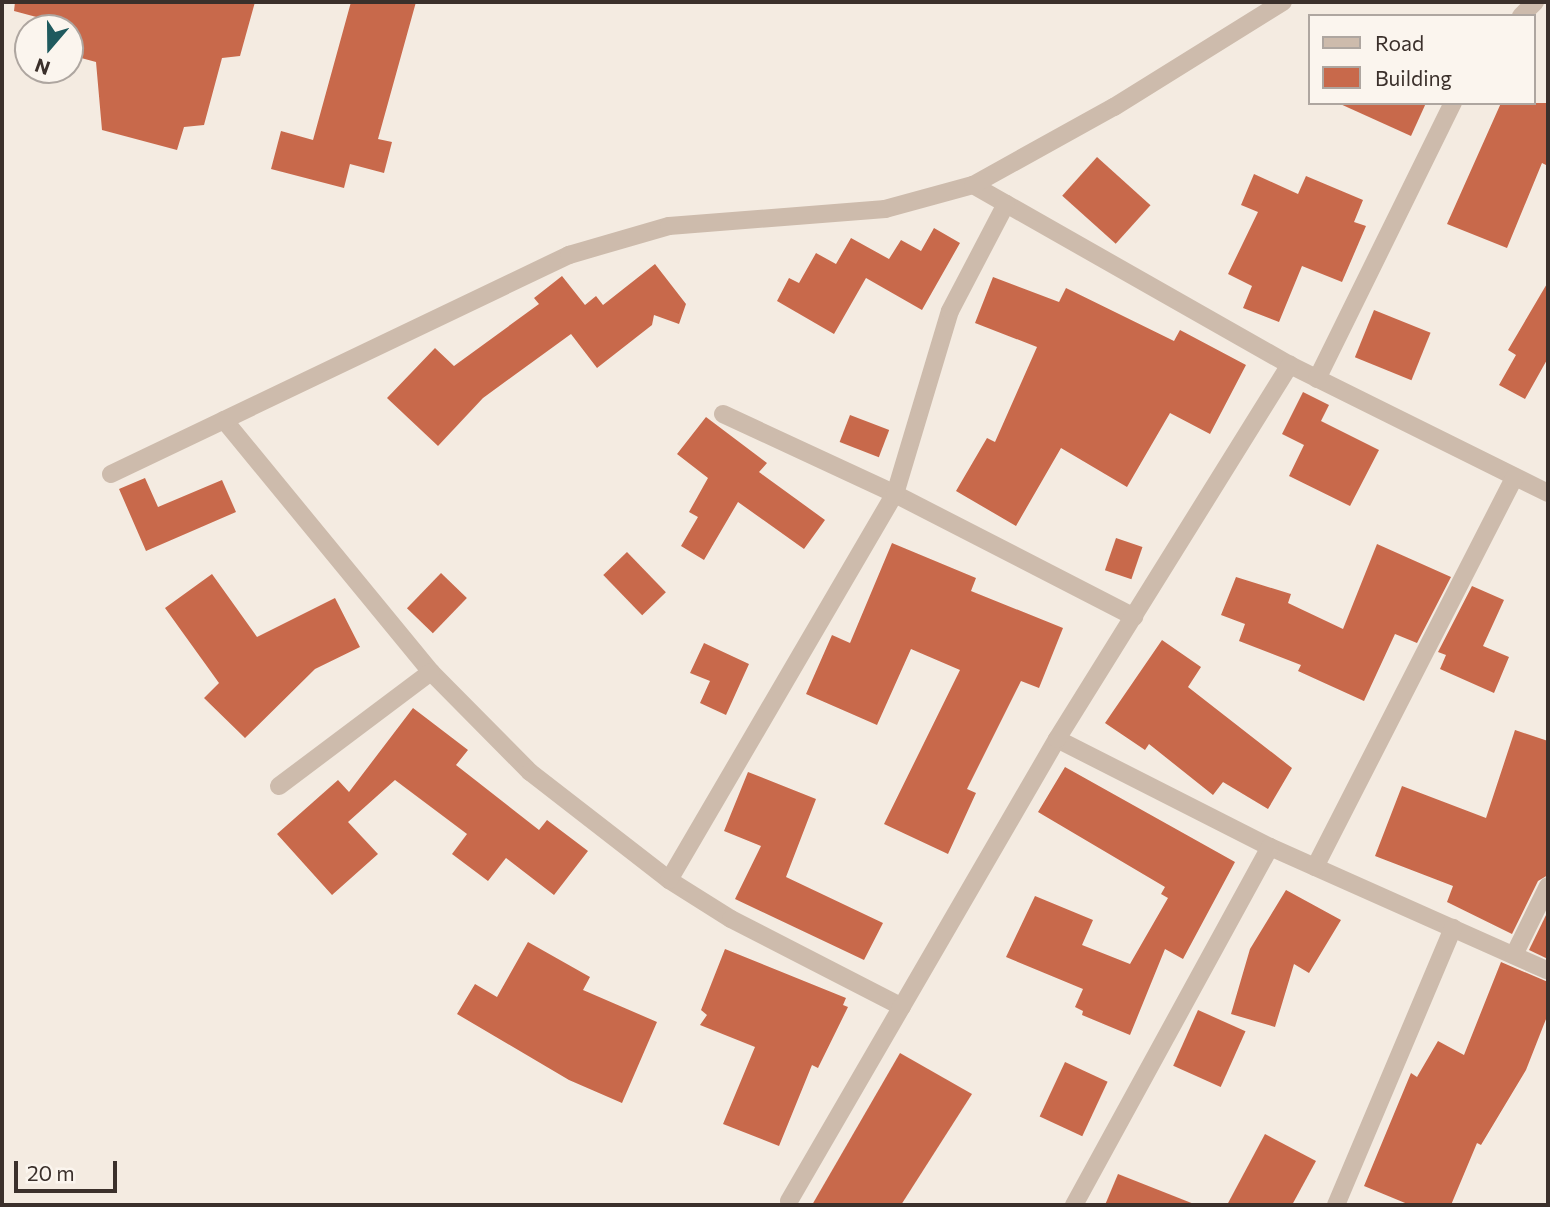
<!DOCTYPE html>
<html>
<head>
<meta charset="utf-8">
<style>
	body { margin:0 }
	#map { position:relative; width:1550px; height:1207px; overflow:hidden; background:#f4ebe1; font-family:Commissioner,sans-serif }
	div>[style] { position:absolute }
	.building>* { inset:0; background:#c8694b; transform-origin:0 0 }
	.street>* { height:18px; margin:-9px; padding:0 9px; transform-origin:9px; border-radius:9px; background:#cdbbac }
	span { translate:-50% -50%; white-space:nowrap; text-align:center; line-height:1.15; -webkit-text-stroke:5px #fbf5ee; paint-order:stroke }
	.frame { position:absolute; inset:0; border:4px solid #3b302b; pointer-events:none }
	.legend { position:absolute; left:1308px; top:14px; width:228px; height:91px; box-sizing:border-box; background:#fbf5ee; border:2px solid #aea6a0; margin:0; padding:9px 12px; list-style:none; font-size:21px; color:#3b302b }
	.legend li { display:flex; align-items:center; gap:14px; height:35px }
	.legend b { width:35px; border:2px solid #aea6a0 }
	.north { position:absolute; left:14px; top:14px; width:70px; height:70px; box-sizing:border-box; background:#fbf5ee; border:2px solid #aea6a0; border-radius:50%; rotate:200deg; font-size:19px; font-weight:700; line-height:28px; text-align:center; color:#3b302b }
	.north::after { content:''; display:block; margin:auto; width:24px; height:32px; background:#1f5a5e; clip-path:polygon(50% 0,100% 100%,50% 72%,0 100%) }
	.scale { position:absolute; left:14px; top:1161px; width:103px; height:32px; box-sizing:border-box; border:4px solid #3b302b; border-top:0; padding-left:9px; font-size:21px; line-height:24px; white-space:nowrap; color:#3b302b; -webkit-text-stroke:5px #fbf5ee; paint-order:stroke }
</style>
</head>
<body>
<div id="map">
	<div class="building">
		<i style="clip-path:polygon(15px 2px,255px 2px,240px 56px,222px 58px,204px 125px,184px 127px,177px 150px,102px 130px,96px 62px,70px 55px,70px 26px,14px 11px)"></i>
		<i style="clip-path:polygon(351px 2px,416px 2px,378px 139px,392px 142px,384px 173px,350px 164px,344px 188px,271px 169px,281px 131px,313px 140px)"></i>
		<i style="clip-path:polygon(1338px 103px,1426px 103px,1411px 136px)"></i>
		<i style="clip-path:polygon(1501px 103px,1548px 103px,1548px 166px,1542px 163px,1507px 248px,1447px 224px)"></i>
		<i style="left:1097px;top:157px;width:72px;height:52px;rotate:42deg"></i>
		<i style="clip-path:polygon(1254px 174px,1298px 194px,1306px 176px,1363px 200px,1354px 222px,1366px 226px,1342px 282px,1302px 266px,1279px 322px,1243px 308px,1252px 286px,1228px 274px,1258px 212px,1241px 205px)"></i>
		<i style="clip-path:polygon(934px 228px,960px 243px,922px 310px,866px 278px,834px 334px,777px 301px,789px 278px,799px 283px,816px 253px,836px 264px,851px 238px,889px 259px,901px 240px,921px 251px)"></i>
		<i style="clip-path:polygon(655px 264px,686px 304px,679px 324px,654px 315px,652px 325px,597px 368px,571px 334px,483px 398px,438px 446px,387px 398px,435px 348px,454px 366px,539px 304px,534px 298px,562px 276px,585px 305px,596px 296px,603px 305px)"></i>
		<i style="clip-path:polygon(993px 277px,1059px 302px,1066px 288px,1174px 341px,1180px 330px,1246px 365px,1210px 434px,1170px 413px,1127px 487px,1061px 448px,1016px 526px,956px 491px,987px 438px,995px 442px,1037px 347px,975px 323px)"></i>
		<i style="clip-path:polygon(1548px 282px,1548px 358px,1525px 399px,1499px 385px,1516px 355px,1508px 350px)"></i>
		<i style="left:1374px;top:310px;width:61px;height:51px;rotate:22deg"></i>
		<i style="clip-path:polygon(1303px 392px,1329px 405px,1321px 421px,1379px 450px,1350px 506px,1289px 476px,1304px 445px,1282px 434px)"></i>
		<i style="left:850px;top:415px;width:42px;height:29px;rotate:21deg"></i>
		<i style="clip-path:polygon(706px 417px,767px 463px,759px 472px,825px 520px,804px 549px,738px 502px,704px 560px,681px 546px,698px 517px,689px 512px,708px 478px,677px 454px)"></i>
		<i style="clip-path:polygon(145px 478px,158px 507px,222px 480px,236px 512px,146px 551px,119px 489px)"></i>
		<i style="left:1116px;top:538px;width:28px;height:34px;rotate:19deg"></i>
		<i style="clip-path:polygon(892px 543px,976px 578px,971px 591px,1063px 628px,1039px 688px,1021px 681px,967px 789px,976px 793px,948px 854px,884px 824px,960px 670px,911px 649px,877px 725px,806px 694px,832px 635px,850px 643px)"></i>
		<i style="clip-path:polygon(1377px 544px,1451px 577px,1417px 643px,1395px 634px,1364px 701px,1298px 671px,1301px 665px,1239px 641px,1245px 624px,1221px 615px,1236px 577px,1291px 594px,1288px 603px,1343px 629px)"></i>
		<i style="left:627px;top:552px;width:56px;height:33px;rotate:46deg"></i>
		<i style="left:441px;top:573px;width:36px;height:49px;rotate:44deg"></i>
		<i style="clip-path:polygon(212px 574px,257px 637px,335px 598px,360px 647px,315px 669px,245px 738px,204px 698px,219px 683px,165px 608px)"></i>
		<i style="clip-path:polygon(1472px 586px,1504px 600px,1483px 646px,1509px 657px,1494px 693px,1440px 669px,1446px 655px,1438px 652px)"></i>
		<i style="clip-path:polygon(1162px 640px,1201px 667px,1188px 687px,1292px 768px,1268px 809px,1223px 782px,1213px 795px,1149px 744px,1145px 750px,1105px 723px)"></i>
		<i style="clip-path:polygon(704px 643px,749px 664px,726px 715px,700px 703px,710px 681px,690px 673px)"></i>
		<i style="clip-path:polygon(413px 708px,468px 750px,456px 765px,539px 830px,547px 820px,588px 851px,554px 895px,506px 858px,488px 881px,452px 854px,467px 834px,395px 780px,348px 822px,378px 854px,332px 895px,277px 834px,338px 780px,349px 792px)"></i>
		<i style="clip-path:polygon(1515px 730px,1548px 741px,1548px 875px,1538px 881px,1512px 934px,1447px 902px,1453px 886px,1375px 856px,1402px 786px,1486px 818px)"></i>
		<i style="clip-path:polygon(1065px 767px,1235px 862px,1183px 959px,1165px 949px,1130px 1035px,1082px 1015px,1083px 1011px,1075px 1007px,1083px 989px,1006px 957px,1035px 896px,1093px 920px,1082px 945px,1130px 964px,1168px 898px,1161px 894px,1165px 887px,1038px 812px)"></i>
		<i style="clip-path:polygon(748px 772px,816px 799px,786px 877px,883px 923px,864px 960px,735px 899px,761px 846px,724px 831px)"></i>
		<i style="clip-path:polygon(1286px 890px,1341px 920px,1309px 973px,1294px 964px,1275px 1027px,1231px 1014px,1250px 949px)"></i>
		<i style="clip-path:polygon(1548px 911px,1548px 959px,1529px 950px)"></i>
		<i style="clip-path:polygon(528px 942px,590px 977px,583px 990px,657px 1022px,622px 1103px,569px 1080px,457px 1014px,475px 984px,497px 997px)"></i>
		<i style="clip-path:polygon(725px 949px,846px 998px,843px 1005px,848px 1007px,818px 1068px,812px 1065px,779px 1146px,723px 1124px,755px 1047px,700px 1025px,707px 1015px,701px 1010px)"></i>
		<i style="clip-path:polygon(1501px 962px,1548px 982px,1548px 1014px,1526px 1070px,1481px 1145px,1477px 1143px,1451px 1205px,1410px 1205px,1364px 1186px,1411px 1073px,1417px 1077px,1438px 1041px,1464px 1055px)"></i>
		<i style="left:1198px;top:1010px;width:52px;height:61px;rotate:24deg"></i>
		<i style="clip-path:polygon(900px 1053px,972px 1094px,901px 1205px,812px 1205px)"></i>
		<i style="left:1065px;top:1062px;width:47px;height:60px;rotate:25deg"></i>
		<i style="clip-path:polygon(1265px 1134px,1316px 1161px,1292px 1205px,1227px 1205px)"></i>
		<i style="clip-path:polygon(1118px 1174px,1194px 1204px,1193px 1205px,1105px 1205px)"></i>
	</div>
	<div class="street">
		<i style="left:1521px;top:16px;width:20px;rotate:-45deg"></i>
		<i style="left:973px;top:185px;width:365px;rotate:29.6deg"></i>
		<i style="left:1290px;top:365px;width:288px;rotate:26.4deg"></i>
		<i style="left:1317px;top:379px;width:308px;rotate:-63.8deg"></i>
		<i style="left:723px;top:414px;width:190px;rotate:24.9deg"></i>
		<i style="left:895px;top:494px;width:269px;rotate:27.2deg"></i>
		<i style="left:224px;top:420px;width:326px;rotate:50.6deg"></i>
		<i style="left:431px;top:672px;width:141px;rotate:45.3deg"></i>
		<i style="left:530px;top:772px;width:176px;rotate:37.8deg"></i>
		<i style="left:669px;top:880px;width:73px;rotate:32.2deg"></i>
		<i style="left:731px;top:919px;width:192px;rotate:27.2deg"></i>
		<i style="left:111px;top:474px;width:508px;rotate:-25.56deg"></i>
		<i style="left:569px;top:255px;width:104px;rotate:-16.2deg"></i>
		<i style="left:669px;top:226px;width:217px;rotate:-4.5deg"></i>
		<i style="left:885px;top:209px;width:91px;rotate:-15.3deg"></i>
		<i style="left:973px;top:185px;width:161px;rotate:-29deg"></i>
		<i style="left:1114px;top:107px;width:199px;rotate:-31.9deg"></i>
		<i style="left:1057px;top:739px;width:239px;rotate:26.9deg"></i>
		<i style="left:1270px;top:847px;width:304px;rotate:24deg"></i>
		<i style="left:279px;top:786px;width:190px;rotate:-36.9deg"></i>
		<i style="left:1315px;top:867px;width:438px;rotate:-62.9deg"></i>
		<i style="left:669px;top:880px;width:447px;rotate:-59.7deg"></i>
		<i style="left:895px;top:494px;width:191px;rotate:-73.3deg"></i>
		<i style="left:950px;top:311px;width:121px;rotate:-62.4deg"></i>
		<i style="left:1514px;top:955px;width:77px;rotate:-63.8deg"></i>
		<i style="left:789px;top:1201px;width:534px;rotate:-59.88deg"></i>
		<i style="left:1057px;top:739px;width:441px;rotate:-58.1deg"></i>
		<i style="left:1074px;top:1205px;width:408px;rotate:-61.3deg"></i>
		<i style="left:1336px;top:1205px;width:301px;rotate:-67.1deg"></i>
	</div>
	<div class="frame"></div>
	<ul class="legend">
	<li><b style="height:9px;background:#cdbbac"></b>Road</li>
	<li><b style="height:19px;background:#c8694b"></b>Building</li>
	</ul>
	<div class="north">N</div>
	<div class="scale">20 m</div>
</div>
</body>
</html>
